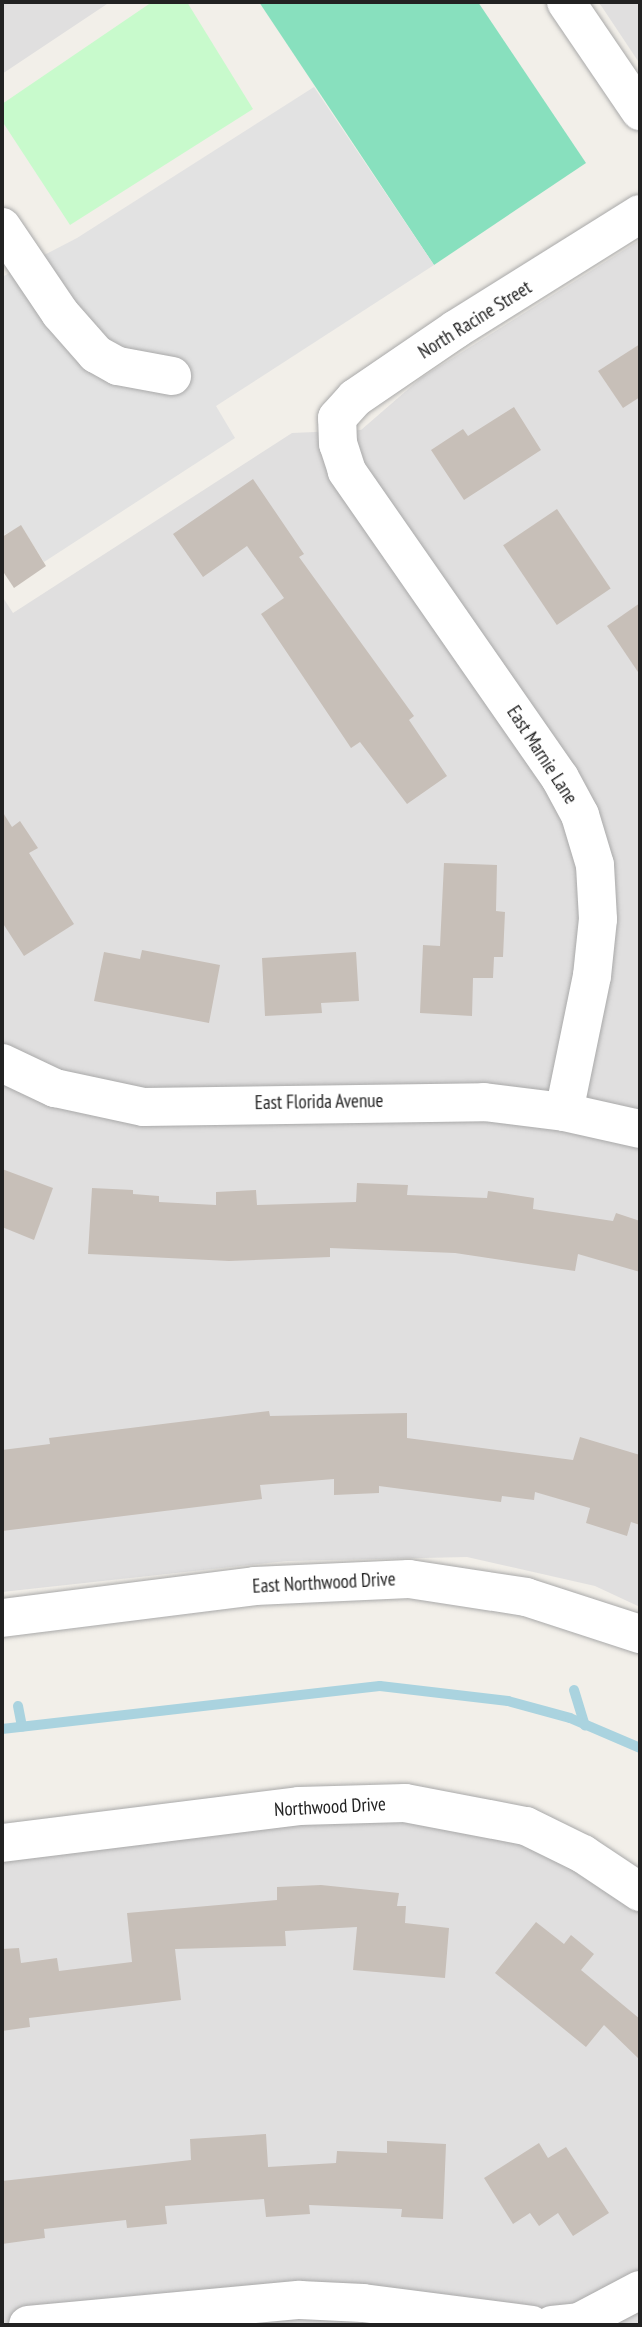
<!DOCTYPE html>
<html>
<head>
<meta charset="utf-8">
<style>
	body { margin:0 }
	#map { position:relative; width:642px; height:2327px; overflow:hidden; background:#f2efe9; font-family:"PT Sans Narrow",sans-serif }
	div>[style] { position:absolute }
	.residential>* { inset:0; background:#e0dfdf }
	.park>* { inset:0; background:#c8facc }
	.pitch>* { inset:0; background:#88e0be }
	.parking>* { inset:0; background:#e2e2e2 }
	.stream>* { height:10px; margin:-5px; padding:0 5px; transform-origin:5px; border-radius:5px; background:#aad3df }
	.building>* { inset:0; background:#c7bfb8; transform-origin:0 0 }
	.roads { filter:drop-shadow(0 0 2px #a9a9a9) drop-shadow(0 0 2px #a9a9a9) }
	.minor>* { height:38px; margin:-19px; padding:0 19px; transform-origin:19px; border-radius:19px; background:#fff }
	span { translate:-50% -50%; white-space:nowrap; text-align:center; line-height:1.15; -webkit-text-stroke:5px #fff; paint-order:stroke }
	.street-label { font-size:19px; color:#222 }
	.frame { position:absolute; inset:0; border:4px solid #222; pointer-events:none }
</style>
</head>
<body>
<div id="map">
	<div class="residential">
		<i style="clip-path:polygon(2px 2px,105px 2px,107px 4px,2px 74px)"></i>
		<i style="clip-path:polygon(598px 2px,640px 2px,640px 64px,602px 7px)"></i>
		<i style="clip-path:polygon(640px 240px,640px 1607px,595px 1586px,467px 1557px,287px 1561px,2px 1592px,2px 596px,13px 613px,292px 433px,361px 430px,421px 378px)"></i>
		<i style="clip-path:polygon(415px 1820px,520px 1844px,600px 1883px,640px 1913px,640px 2325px,2px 2325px,2px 1862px,320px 1822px)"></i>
	</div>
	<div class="park">
		<i style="clip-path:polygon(152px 2px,187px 2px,253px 109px,70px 225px,2px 121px,2px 104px)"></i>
	</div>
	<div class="pitch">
		<i style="clip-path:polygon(259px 2px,478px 2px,586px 163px,434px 265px)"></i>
	</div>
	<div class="parking">
		<i style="clip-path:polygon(314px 87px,434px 265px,216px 406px,235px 438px,44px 562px,21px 526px,4px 535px,2px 532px,2px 277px,77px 238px)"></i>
	</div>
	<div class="stream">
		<i style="left:574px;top:1690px;width:37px;rotate:73deg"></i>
		<i style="left:18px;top:1706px;width:21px;rotate:79deg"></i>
		<i style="left:2px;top:1729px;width:380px;rotate:-6.5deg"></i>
		<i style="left:380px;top:1686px;width:129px;rotate:6.7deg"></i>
		<i style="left:508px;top:1701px;width:64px;rotate:15.3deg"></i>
		<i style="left:570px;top:1718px;width:76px;rotate:23.2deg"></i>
	</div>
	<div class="building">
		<i style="clip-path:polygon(640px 344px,640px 397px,623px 408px,598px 371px)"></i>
		<i style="clip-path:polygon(514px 407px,541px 450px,464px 500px,431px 450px,463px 429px,468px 436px)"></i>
		<i style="clip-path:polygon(253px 479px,304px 554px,299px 557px,414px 716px,409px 720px,447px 776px,407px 804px,360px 742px,351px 748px,261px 614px,284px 598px,247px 546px,203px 577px,173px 534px)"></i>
		<i style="left:557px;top:509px;width:96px;height:65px;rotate:56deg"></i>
		<i style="clip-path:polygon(21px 525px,46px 566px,14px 588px,2px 570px,2px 537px)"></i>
		<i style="clip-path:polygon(640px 603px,640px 675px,607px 626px)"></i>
		<i style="clip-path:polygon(2px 811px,12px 827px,20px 821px,38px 848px,29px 853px,74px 924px,24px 956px,2px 922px)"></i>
		<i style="clip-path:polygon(444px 863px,497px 865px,496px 911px,505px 912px,503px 957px,494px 957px,493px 978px,473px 978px,472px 1016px,420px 1013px,423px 945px,440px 946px)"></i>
		<i style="clip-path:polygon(142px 950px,220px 965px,209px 1023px,94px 1001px,104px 952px,140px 959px)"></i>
		<i style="clip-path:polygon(356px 952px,359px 1001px,321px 1003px,322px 1013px,265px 1016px,262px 958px)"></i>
		<i style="clip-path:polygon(2px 1169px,53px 1188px,34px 1240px,2px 1227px)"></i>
		<i style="clip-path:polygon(357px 1183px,408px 1185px,407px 1195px,487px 1198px,488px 1191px,534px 1198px,533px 1209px,613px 1221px,616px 1213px,640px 1221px,640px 1272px,578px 1254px,575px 1271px,455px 1253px,330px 1248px,330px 1257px,229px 1261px,88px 1254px,92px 1188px,133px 1190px,133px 1194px,159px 1196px,159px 1202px,216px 1205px,216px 1192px,256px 1190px,257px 1205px,356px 1202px)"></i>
		<i style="clip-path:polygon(269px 1411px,270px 1416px,407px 1413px,407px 1438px,573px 1460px,580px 1437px,640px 1455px,640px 1525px,631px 1522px,627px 1536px,586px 1523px,590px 1508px,535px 1492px,534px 1500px,502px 1496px,501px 1502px,379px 1486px,379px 1493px,334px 1495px,334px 1479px,260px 1485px,262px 1499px,2px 1531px,2px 1450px,50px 1444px,49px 1438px)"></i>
		<i style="clip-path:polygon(321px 1885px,399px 1893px,397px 1906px,406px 1906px,405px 1923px,449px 1928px,445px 1978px,353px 1970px,357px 1927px,285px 1931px,286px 1946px,175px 1949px,181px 2000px,29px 2018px,30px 2027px,2px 2031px,2px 1949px,19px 1948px,21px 1963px,57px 1958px,59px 1971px,132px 1962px,127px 1913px,277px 1900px,277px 1887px)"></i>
		<i style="clip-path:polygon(536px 1922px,564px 1944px,571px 1935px,594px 1954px,581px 1970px,640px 2019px,640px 2060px,604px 2025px,586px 2047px,495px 1973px)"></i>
		<i style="clip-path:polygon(266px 2134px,268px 2167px,336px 2163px,337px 2151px,387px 2153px,387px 2141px,446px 2144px,443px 2219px,401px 2217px,402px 2209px,309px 2205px,310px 2214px,266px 2217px,264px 2199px,165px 2206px,167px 2224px,127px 2228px,126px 2220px,44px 2229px,45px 2238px,2px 2244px,2px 2181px,191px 2160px,190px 2139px)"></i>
		<i style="clip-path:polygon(539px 2143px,548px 2158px,566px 2147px,609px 2213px,573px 2236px,558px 2213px,539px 2226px,530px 2213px,513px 2224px,484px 2178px)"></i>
	</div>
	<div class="roads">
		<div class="minor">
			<i style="left:566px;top:2px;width:132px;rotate:55.8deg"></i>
			<i style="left:2px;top:227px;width:104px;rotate:56deg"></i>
			<i style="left:60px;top:313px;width:55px;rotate:48.7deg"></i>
			<i style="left:96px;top:354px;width:25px;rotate:29deg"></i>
			<i style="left:118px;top:366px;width:55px;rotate:10.5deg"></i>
			<i style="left:2px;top:1063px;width:59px;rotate:25.3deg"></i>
			<i style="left:55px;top:1088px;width:91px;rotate:12.1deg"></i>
			<i style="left:144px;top:1107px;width:340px;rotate:-0.8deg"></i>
			<i style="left:484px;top:1102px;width:81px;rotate:7.1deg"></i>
			<i style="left:564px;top:1112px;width:78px;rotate:12.6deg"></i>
			<i style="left:564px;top:1112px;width:139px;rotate:-78.4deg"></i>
			<i style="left:592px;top:976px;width:57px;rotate:-84deg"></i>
			<i style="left:598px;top:919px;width:54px;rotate:-93.2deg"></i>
			<i style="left:595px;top:865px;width:52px;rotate:-106.7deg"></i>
			<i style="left:580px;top:815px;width:42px;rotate:-118.4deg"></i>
			<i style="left:560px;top:778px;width:374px;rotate:-124.8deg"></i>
			<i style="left:347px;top:471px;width:28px;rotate:-108deg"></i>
			<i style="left:338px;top:444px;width:26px;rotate:-92deg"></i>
			<i style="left:337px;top:418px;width:27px;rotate:-48deg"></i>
			<i style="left:355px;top:398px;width:122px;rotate:-34.3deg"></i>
			<i style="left:456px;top:329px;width:217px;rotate:-32deg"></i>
			<i style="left:2px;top:1618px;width:255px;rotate:-7.2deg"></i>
			<i style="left:255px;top:1586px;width:154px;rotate:-2.6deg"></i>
			<i style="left:409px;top:1579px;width:118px;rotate:8.7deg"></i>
			<i style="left:526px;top:1597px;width:120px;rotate:18deg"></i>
			<i style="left:2px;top:1843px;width:299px;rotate:-7.1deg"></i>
			<i style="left:299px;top:1806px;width:106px;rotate:-1.6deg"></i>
			<i style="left:405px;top:1803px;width:123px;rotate:10.8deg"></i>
			<i style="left:526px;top:1826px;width:64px;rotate:26.2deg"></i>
			<i style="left:583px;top:1854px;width:69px;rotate:33.7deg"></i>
			<i style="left:28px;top:2325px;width:273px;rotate:-5.3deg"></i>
			<i style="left:300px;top:2300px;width:63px;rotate:2.7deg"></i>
			<i style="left:363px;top:2303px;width:170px;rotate:7.4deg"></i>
			<i style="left:552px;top:2325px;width:27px;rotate:-6deg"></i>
			<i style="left:579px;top:2322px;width:69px;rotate:-27.7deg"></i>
		</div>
	</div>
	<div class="street-label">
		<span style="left:475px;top:320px;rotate:-32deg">North Racine Street</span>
		<span style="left:542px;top:755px;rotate:57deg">East Marnie Lane</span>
		<span style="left:319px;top:1102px;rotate:-1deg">East Florida Avenue</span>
		<span style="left:324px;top:1583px;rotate:-3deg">East Northwood Drive</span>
		<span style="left:330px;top:1807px;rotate:-3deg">Northwood Drive</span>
	</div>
	<div class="frame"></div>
</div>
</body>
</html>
